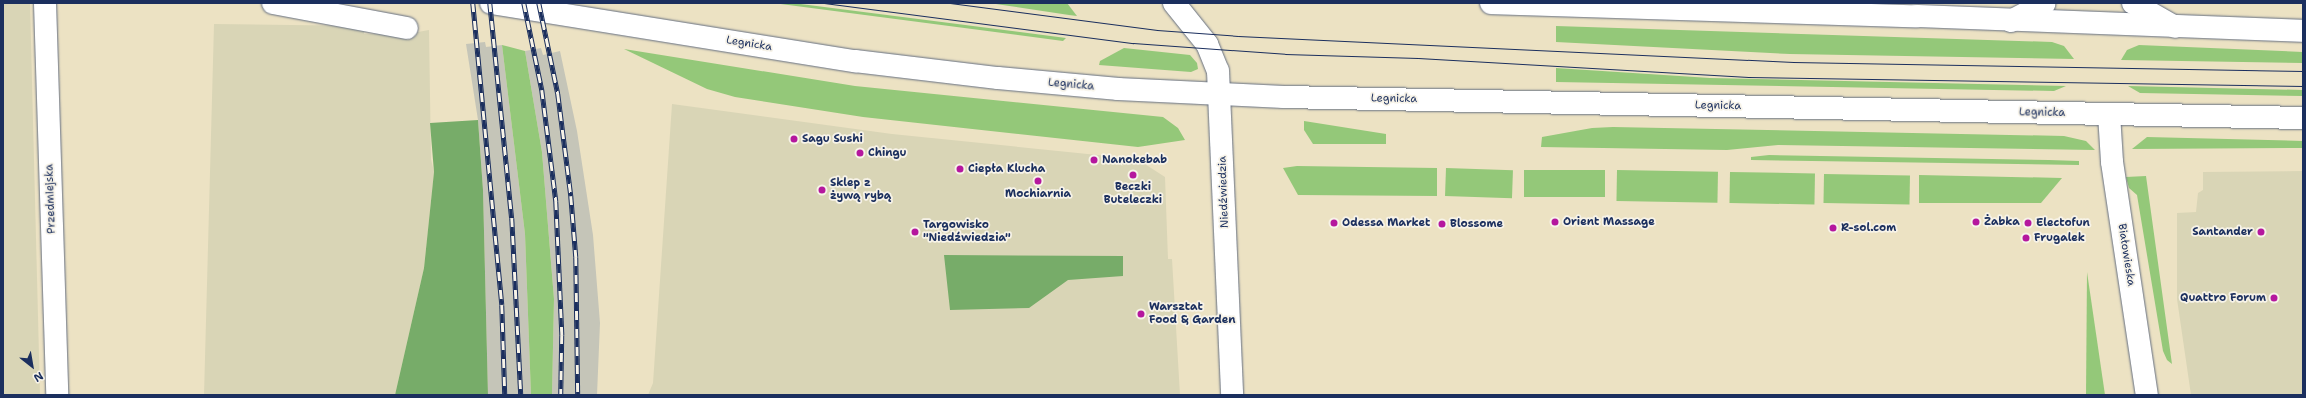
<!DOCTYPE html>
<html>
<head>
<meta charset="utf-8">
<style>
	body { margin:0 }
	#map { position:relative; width:2306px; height:398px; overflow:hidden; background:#ece2c3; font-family:"Shantell Sans",sans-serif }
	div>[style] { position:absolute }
	.built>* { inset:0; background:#d9d5b6 }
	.industrial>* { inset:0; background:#c5c5b8 }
	.green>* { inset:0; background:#94c879; transform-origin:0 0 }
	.forest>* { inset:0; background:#77ac69 }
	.roads { filter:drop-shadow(0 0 1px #646e81) drop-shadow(0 0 1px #646e81) }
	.minor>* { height:22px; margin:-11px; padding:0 11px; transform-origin:11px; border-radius:11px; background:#fff }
	.secondary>* { height:22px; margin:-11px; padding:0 11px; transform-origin:11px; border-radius:11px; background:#fff }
	.tram>* { height:1px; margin:-0.5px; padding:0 0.5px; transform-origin:0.5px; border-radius:0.5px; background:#1b2f5e }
	.rail>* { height:4.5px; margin-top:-2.25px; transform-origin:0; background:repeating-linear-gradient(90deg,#f7f3e8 0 9px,#1b2f5e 0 18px); box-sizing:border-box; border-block:1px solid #1b2f5e }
	.dots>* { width:11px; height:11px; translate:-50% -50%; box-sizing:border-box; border:2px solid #f7f3e8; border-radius:50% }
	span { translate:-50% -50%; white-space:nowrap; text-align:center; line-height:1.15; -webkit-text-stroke:3.5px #f7f3e8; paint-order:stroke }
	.street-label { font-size:11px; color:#1b2f5e }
	.poi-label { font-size:11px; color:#1b2f5e; font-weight:700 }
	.left { translate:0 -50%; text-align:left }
	.right { translate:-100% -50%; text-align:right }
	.frame { position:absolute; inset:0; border:4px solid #1b2f5e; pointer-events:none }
	.north { position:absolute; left:12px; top:346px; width:40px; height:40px; -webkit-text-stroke:3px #f7f3e8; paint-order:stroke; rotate:149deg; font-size:11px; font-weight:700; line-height:16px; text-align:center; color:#1b2f5e }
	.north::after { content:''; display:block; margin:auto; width:14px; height:18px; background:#1b2f5e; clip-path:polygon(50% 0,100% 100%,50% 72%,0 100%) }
</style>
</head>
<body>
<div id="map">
	<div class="built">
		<i style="clip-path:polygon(3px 3px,30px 3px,40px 395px,3px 395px)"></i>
		<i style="clip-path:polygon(214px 24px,364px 26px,364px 34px,407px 34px,429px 30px,431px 159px,434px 172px,424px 268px,395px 395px,204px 395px)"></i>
		<i style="clip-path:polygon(672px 104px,892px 134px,1137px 159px,1165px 177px,1168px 259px,1172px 259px,1180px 395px,648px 395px,653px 383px)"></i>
		<i style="clip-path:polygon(2303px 171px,2303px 395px,2191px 395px,2177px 299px,2177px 213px,2196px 212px,2198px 193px,2203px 190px,2203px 172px)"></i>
	</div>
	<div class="industrial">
		<i style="clip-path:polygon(485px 42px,486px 47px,502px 45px,525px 234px,531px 395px,488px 395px,483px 190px,478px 120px,466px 44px)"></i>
		<i style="clip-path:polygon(541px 48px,543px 55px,560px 51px,577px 131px,593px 235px,600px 323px,597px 395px,552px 395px,554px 299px,542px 152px,525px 51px)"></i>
	</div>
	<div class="green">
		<i style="clip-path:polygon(773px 3px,793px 3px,1066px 38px,1063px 41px)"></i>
		<i style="clip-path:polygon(989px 3px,1067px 3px,1077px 16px,1069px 15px)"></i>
		<i style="clip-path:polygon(1556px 26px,2052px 42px,2064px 46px,2074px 59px,1790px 54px,1556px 42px)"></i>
		<i style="clip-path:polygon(502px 45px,525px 51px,542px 152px,554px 299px,552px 395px,531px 395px,525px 234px)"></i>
		<i style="clip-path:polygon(2139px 45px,2303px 52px,2303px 63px,2121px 60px,2127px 50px)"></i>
		<i style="clip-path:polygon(1124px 48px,1190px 55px,1197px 63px,1198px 69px,1191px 72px,1099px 65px,1100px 61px)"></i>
		<i style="clip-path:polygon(624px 49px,855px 86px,1163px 117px,1178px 128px,1185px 140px,1138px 147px,863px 117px,735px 97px,707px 89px)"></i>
		<i style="clip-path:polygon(1556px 68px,1710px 78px,2066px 86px,2054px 91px,1556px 82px)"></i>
		<i style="clip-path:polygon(2128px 86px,2303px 90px,2303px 96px,2140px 93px)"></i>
		<i style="clip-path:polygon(1304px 121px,1386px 134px,1386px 144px,1313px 144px,1304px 130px)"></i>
		<i style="clip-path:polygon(1613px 127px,2064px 136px,2086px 141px,2095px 150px,1778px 145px,1727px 150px,1541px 147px,1542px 137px,1592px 128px)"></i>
		<i style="clip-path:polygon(2147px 137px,2303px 141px,2303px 148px,2132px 149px)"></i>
		<i style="clip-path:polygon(1769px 155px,2049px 160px,2079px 161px,2079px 165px,1751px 160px,1751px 157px)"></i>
		<i style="clip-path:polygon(1297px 166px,1437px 168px,1437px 196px,1298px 195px,1283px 168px)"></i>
		<i style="left:1446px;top:168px;width:67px;height:28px;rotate:2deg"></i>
		<i style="left:1524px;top:170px;width:81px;height:27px"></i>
		<i style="left:1617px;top:170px;width:101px;height:31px;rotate:1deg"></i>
		<i style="left:1730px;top:172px;width:85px;height:31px;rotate:1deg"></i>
		<i style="left:1824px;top:174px;width:86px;height:29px;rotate:1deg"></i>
		<i style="clip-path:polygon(1919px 175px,2062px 178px,2041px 203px,1919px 203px)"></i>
		<i style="clip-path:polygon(2146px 176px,2172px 364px,2167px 360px,2163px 351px,2137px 195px,2129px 188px,2126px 177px)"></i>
		<i style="clip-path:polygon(2087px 272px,2105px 395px,2086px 395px)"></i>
	</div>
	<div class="forest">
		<i style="clip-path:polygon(478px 120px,483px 190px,488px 395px,395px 395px,424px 268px,434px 172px,430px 123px)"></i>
		<i style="clip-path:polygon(944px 255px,1123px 256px,1123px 276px,1068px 280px,1029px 308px,950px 310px)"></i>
	</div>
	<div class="roads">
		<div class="minor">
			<i style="left:45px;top:3px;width:392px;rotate:88.2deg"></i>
			<i style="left:273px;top:3px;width:136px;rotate:10.6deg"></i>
			<i style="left:1174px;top:3px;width:53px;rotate:51.2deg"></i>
			<i style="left:1207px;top:44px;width:29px;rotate:68deg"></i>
			<i style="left:1218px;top:71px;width:324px;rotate:87.5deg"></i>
			<i style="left:2133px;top:3px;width:48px;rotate:29.7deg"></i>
			<i style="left:2011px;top:21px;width:38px;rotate:-28deg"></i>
			<i style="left:2109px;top:114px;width:48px;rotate:86.4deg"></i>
			<i style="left:2112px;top:162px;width:236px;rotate:81.5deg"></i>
		</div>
		<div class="secondary">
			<i style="left:491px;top:3px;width:369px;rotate:9.1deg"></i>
			<i style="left:855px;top:61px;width:144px;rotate:6.8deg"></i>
			<i style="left:998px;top:78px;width:121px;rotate:5.2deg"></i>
			<i style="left:1118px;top:89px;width:166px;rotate:2.8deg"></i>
			<i style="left:1284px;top:97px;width:1019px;rotate:1.18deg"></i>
			<i style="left:1491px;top:3px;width:425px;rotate:1.8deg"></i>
			<i style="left:1916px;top:16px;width:387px;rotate:2.2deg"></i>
		</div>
	</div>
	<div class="tram">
		<i style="left:824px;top:3px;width:312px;rotate:7.4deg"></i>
		<i style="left:1133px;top:43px;width:152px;rotate:4.1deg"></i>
		<i style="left:1285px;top:54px;width:133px;rotate:1.7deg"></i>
		<i style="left:1418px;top:58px;width:331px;rotate:3.3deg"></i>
		<i style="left:1748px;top:77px;width:555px;rotate:0.93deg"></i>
		<i style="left:950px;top:3px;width:209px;rotate:7.4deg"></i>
		<i style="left:1157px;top:30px;width:81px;rotate:4.2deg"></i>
		<i style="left:1238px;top:36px;width:556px;rotate:2.68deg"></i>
		<i style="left:1793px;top:62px;width:510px;rotate:1.01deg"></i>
	</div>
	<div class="rail">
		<i style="left:473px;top:3px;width:303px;rotate:84.5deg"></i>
		<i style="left:502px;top:305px;width:90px;rotate:88.1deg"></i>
		<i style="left:490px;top:3px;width:216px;rotate:84.2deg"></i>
		<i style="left:512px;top:218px;width:177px;rotate:87.1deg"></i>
		<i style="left:524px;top:3px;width:89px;rotate:78.3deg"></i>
		<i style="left:542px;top:90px;width:112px;rotate:82.8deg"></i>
		<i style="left:556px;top:201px;width:134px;rotate:87.4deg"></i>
		<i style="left:562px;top:335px;width:60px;rotate:91deg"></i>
		<i style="left:539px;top:3px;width:93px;rotate:78.2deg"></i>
		<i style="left:558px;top:94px;width:103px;rotate:82.7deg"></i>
		<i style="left:571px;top:196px;width:61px;rotate:85.3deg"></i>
		<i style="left:576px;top:257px;width:138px;rotate:89.2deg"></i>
	</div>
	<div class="dots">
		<i style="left:794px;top:139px;background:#b5179e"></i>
		<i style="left:860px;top:153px;background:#b5179e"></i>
		<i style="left:1094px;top:160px;background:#b5179e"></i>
		<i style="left:960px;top:169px;background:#b5179e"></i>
		<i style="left:1133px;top:175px;background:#b5179e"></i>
		<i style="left:1038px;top:181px;background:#b5179e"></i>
		<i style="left:822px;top:190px;background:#b5179e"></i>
		<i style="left:1555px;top:222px;background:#b5179e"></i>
		<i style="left:1976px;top:222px;background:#b5179e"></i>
		<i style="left:1334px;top:223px;background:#b5179e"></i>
		<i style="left:2028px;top:223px;background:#b5179e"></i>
		<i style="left:1442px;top:224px;background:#b5179e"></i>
		<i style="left:1833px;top:228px;background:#b5179e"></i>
		<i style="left:915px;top:232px;background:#b5179e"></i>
		<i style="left:2261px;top:232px;background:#b5179e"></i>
		<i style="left:2026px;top:238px;background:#b5179e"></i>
		<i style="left:2274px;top:298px;background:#b5179e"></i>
		<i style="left:1141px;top:314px;background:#b5179e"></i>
	</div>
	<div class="street-label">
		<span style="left:749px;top:44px;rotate:9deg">Legnicka</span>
		<span style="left:1071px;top:85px;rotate:5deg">Legnicka</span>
		<span style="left:1394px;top:99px;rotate:1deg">Legnicka</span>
		<span style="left:1718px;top:106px;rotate:1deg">Legnicka</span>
		<span style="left:2042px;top:113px;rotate:1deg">Legnicka</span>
		<span style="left:1224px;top:192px;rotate:-92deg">Niedźwiedzia</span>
		<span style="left:51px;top:199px;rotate:-92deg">Przedmiejska</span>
		<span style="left:2126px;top:255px;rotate:81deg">Białowieska</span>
	</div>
	<div class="poi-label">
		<span class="left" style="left:802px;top:139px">Sagu Sushi</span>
		<span class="left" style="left:868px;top:153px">Chingu</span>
		<span class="left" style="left:1102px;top:160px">Nanokebab</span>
		<span class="left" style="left:968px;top:169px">Ciepła Klucha</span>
		<span class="left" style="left:830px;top:190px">Sklep z<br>żywą rybą</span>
		<span style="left:1133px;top:194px">Beczki<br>Buteleczki</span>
		<span style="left:1038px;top:194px">Mochiarnia</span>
		<span class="left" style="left:1563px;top:222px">Orient Massage</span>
		<span class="left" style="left:1984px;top:222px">Żabka</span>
		<span class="left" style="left:1342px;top:223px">Odessa Market</span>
		<span class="left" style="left:2036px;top:223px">Electofun</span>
		<span class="left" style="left:1450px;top:224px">Blossome</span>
		<span class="left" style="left:923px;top:232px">Targowisko<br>"Niedźwiedzia"</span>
		<span class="left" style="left:1841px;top:228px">R-sol.com</span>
		<span class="right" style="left:2253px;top:232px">Santander</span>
		<span class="left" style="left:2034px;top:238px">Frugalek</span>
		<span class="right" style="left:2266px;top:298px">Quattro Forum</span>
		<span class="left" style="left:1149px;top:314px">Warsztat<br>Food &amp; Garden</span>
	</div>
	<div class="frame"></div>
	<div class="north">N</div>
</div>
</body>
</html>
